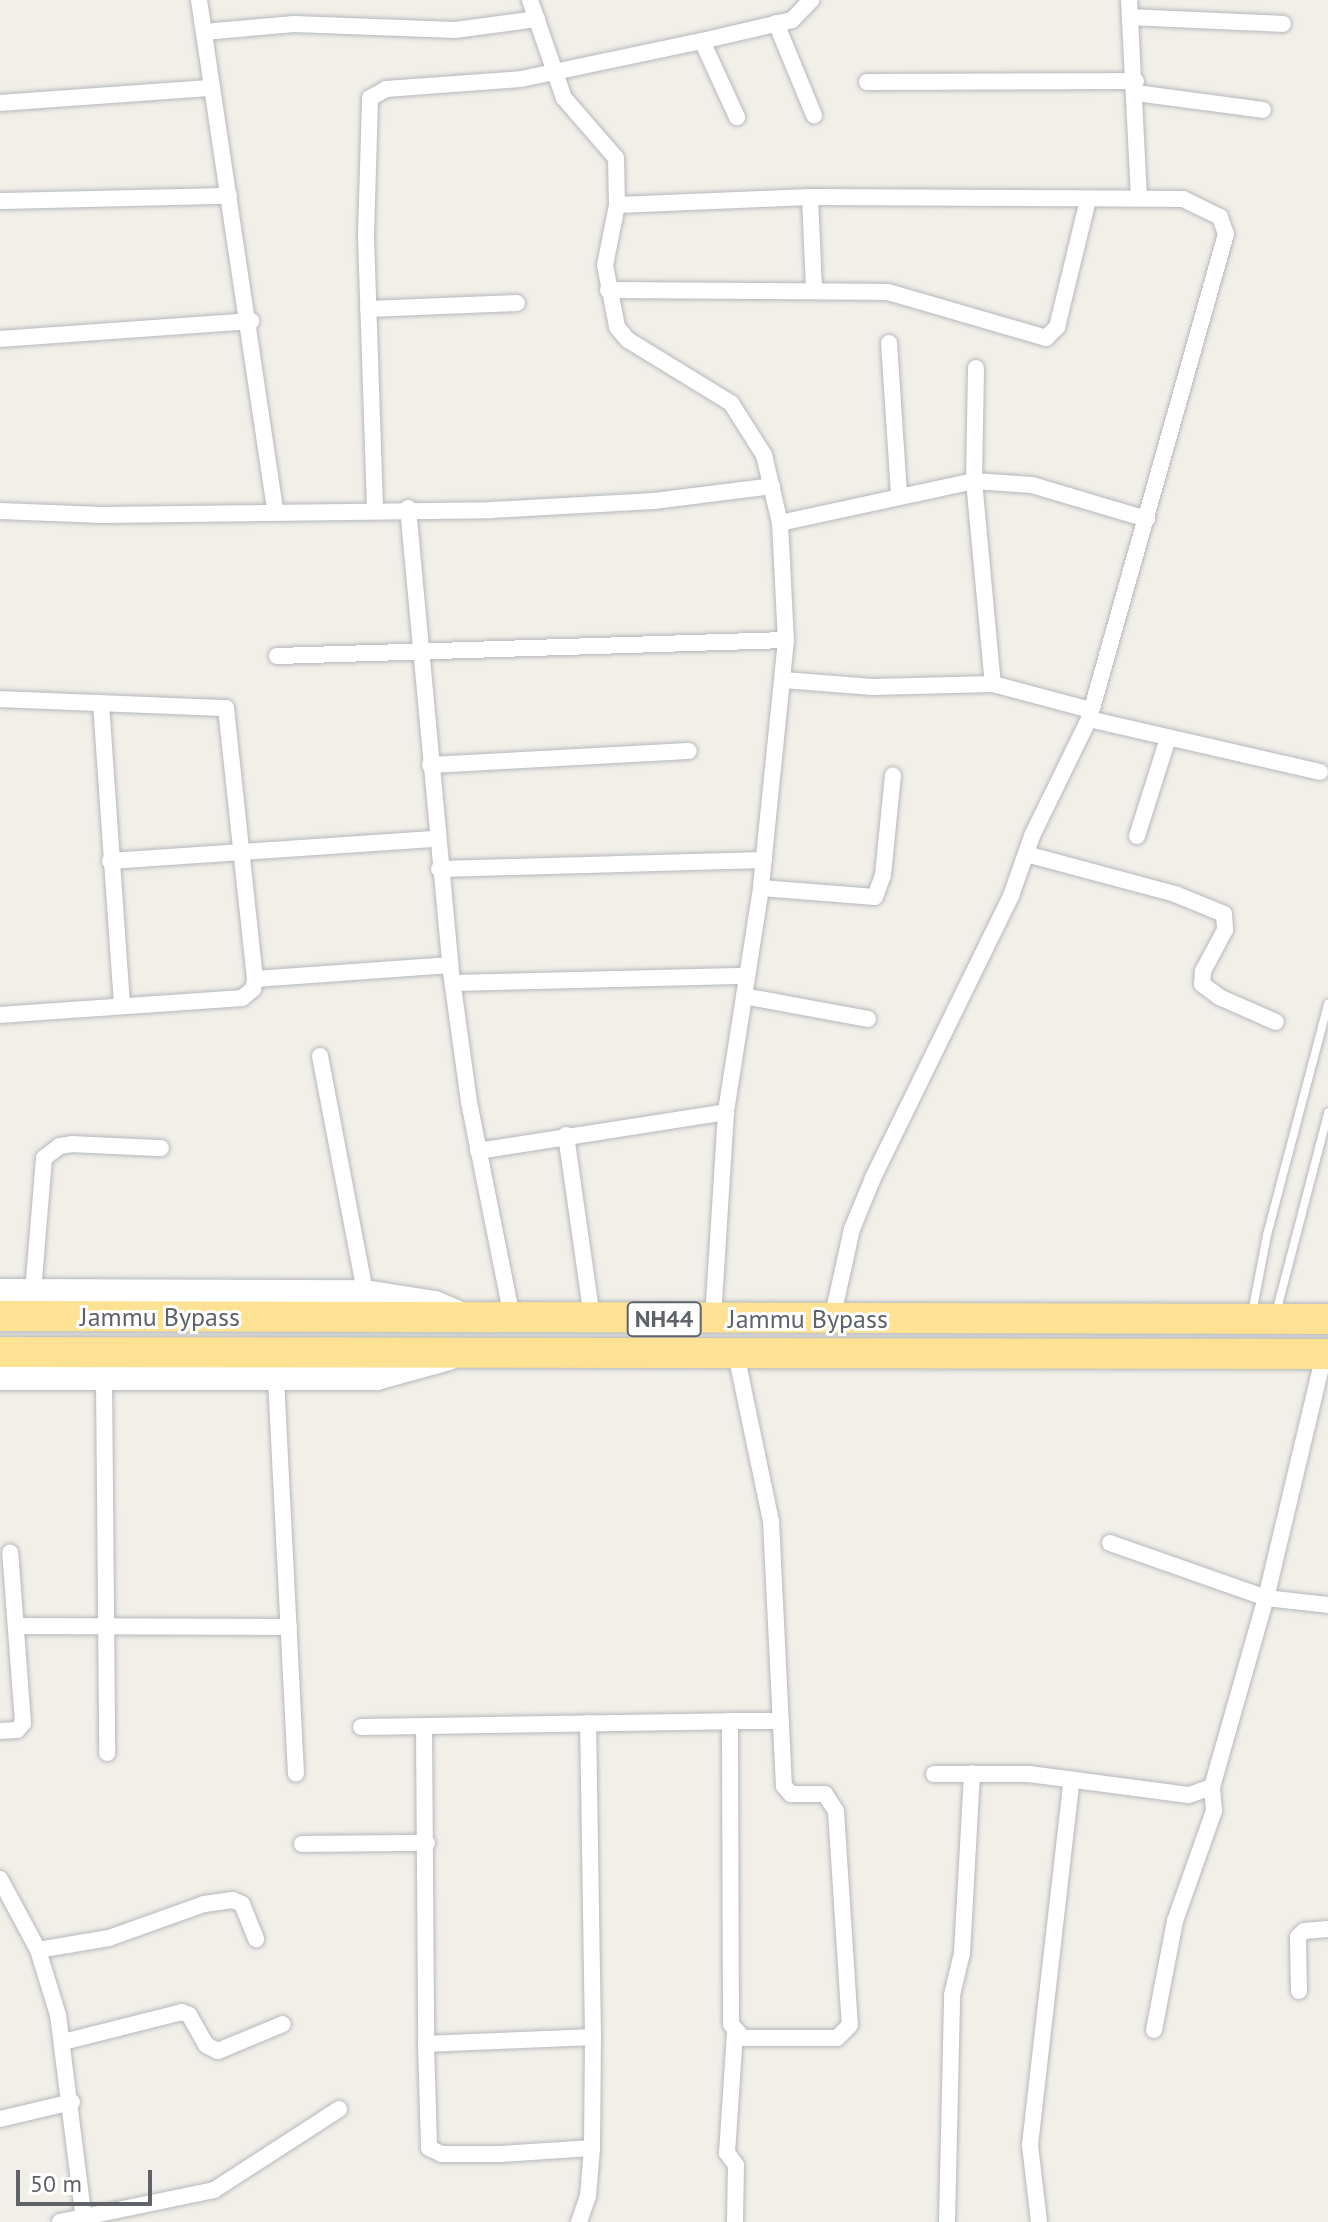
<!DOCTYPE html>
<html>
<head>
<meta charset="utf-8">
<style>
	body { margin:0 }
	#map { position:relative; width:1328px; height:2222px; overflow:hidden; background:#f1efe8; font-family:"PT Sans",sans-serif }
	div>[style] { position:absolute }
	.roads { filter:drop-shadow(0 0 2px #b5b8bc) drop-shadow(0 0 2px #b5b8bc) }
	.lane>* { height:8px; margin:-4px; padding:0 4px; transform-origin:4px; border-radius:4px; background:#fff }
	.street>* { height:16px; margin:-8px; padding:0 8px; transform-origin:8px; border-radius:8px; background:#fff }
	.secondary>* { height:24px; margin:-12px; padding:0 12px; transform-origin:12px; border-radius:12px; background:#fff }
	.highway>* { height:30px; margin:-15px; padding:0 15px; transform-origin:15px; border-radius:15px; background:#fde293 }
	span { translate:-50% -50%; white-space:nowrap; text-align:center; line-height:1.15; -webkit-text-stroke:6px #fff; paint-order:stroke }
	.shield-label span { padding:2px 6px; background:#fff; border:2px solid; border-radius:6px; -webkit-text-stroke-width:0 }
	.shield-label { font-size:24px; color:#5f6368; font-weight:700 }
	.street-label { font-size:26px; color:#5f6368 }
	.scale { position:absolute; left:16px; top:2170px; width:136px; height:36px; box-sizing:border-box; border:4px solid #5f6368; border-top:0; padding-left:10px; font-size:24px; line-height:28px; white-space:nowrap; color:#5f6368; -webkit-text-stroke:6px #fff; paint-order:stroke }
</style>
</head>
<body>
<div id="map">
	<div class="roads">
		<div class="lane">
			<i style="left:1252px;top:1313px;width:79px;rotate:-79.1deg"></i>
			<i style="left:1267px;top:1235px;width:239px;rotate:-75.2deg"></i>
			<i style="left:1276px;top:1313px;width:207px;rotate:-75.4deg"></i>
		</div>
		<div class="street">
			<i style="left:199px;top:0;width:515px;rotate:81.51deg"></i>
			<i style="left:530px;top:0;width:104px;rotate:70.9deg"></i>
			<i style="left:564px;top:98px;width:79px;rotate:49.1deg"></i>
			<i style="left:616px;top:158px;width:47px;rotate:88.8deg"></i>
			<i style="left:617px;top:205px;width:61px;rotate:101.3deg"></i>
			<i style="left:605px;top:265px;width:63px;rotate:79deg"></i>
			<i style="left:617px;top:327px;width:17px;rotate:50deg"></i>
			<i style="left:628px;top:340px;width:121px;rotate:31.5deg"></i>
			<i style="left:731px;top:403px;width:62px;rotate:57.6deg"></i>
			<i style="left:764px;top:455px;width:70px;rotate:76.8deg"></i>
			<i style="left:780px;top:523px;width:117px;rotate:87.1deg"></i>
			<i style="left:786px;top:640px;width:249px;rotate:95.8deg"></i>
			<i style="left:761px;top:888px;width:227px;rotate:98.9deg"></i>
			<i style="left:726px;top:1112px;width:207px;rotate:93.6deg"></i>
			<i style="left:1129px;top:0;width:198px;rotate:87.1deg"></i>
			<i style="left:1131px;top:17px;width:152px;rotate:2.6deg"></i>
			<i style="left:776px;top:23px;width:100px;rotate:67.6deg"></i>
			<i style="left:204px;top:32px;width:90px;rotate:-5.1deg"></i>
			<i style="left:294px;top:24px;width:161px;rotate:2.1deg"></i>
			<i style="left:455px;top:30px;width:83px;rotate:-7.6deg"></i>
			<i style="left:702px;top:41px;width:84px;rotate:65.3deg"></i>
			<i style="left:867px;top:82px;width:269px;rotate:-0.2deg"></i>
			<i style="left:1136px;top:93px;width:128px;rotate:7.6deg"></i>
			<i style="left:0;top:103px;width:212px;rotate:-4.1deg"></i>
			<i style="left:810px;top:197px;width:93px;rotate:87.5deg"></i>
			<i style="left:0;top:201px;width:229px;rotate:-1.3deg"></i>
			<i style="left:617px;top:205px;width:193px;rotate:-2.4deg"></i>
			<i style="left:810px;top:197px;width:373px;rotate:0.3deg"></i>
			<i style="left:1183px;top:199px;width:41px;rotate:25.9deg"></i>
			<i style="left:1220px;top:217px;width:18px;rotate:71deg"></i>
			<i style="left:1226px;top:234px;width:504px;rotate:105.77deg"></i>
			<i style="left:1089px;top:719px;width:130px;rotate:116deg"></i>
			<i style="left:1032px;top:836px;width:64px;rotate:109.3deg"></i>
			<i style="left:1011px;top:896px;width:314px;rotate:116.1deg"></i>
			<i style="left:873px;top:1178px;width:55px;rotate:112.4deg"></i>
			<i style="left:852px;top:1229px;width:92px;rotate:102.5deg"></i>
			<i style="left:608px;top:290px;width:280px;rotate:0.4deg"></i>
			<i style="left:888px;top:292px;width:165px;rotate:16.2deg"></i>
			<i style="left:1046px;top:338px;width:16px;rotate:-45deg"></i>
			<i style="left:1057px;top:327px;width:131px;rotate:-76.3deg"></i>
			<i style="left:368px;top:309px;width:149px;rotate:-2.3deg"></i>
			<i style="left:0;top:339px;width:252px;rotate:-4.1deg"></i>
			<i style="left:889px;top:343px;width:152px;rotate:86.2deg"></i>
			<i style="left:976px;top:368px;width:113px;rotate:91deg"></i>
			<i style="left:974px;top:481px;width:204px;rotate:84.7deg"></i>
			<i style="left:375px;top:508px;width:273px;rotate:-91.9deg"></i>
			<i style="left:366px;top:235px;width:137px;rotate:-88.3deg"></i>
			<i style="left:370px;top:98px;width:18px;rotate:-29deg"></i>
			<i style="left:386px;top:89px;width:135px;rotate:-4.2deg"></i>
			<i style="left:521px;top:79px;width:185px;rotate:-11.9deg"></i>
			<i style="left:702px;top:41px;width:92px;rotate:-13.1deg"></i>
			<i style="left:792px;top:20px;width:28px;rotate:-46deg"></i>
			<i style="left:408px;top:508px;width:459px;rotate:84.7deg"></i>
			<i style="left:450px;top:965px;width:138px;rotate:82.1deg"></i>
			<i style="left:469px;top:1102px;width:220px;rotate:78.7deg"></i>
			<i style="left:0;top:511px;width:102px;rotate:2.2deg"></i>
			<i style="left:102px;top:515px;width:389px;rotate:-0.7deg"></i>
			<i style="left:491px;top:510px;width:163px;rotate:-3.2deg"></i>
			<i style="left:654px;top:501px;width:119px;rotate:-7.2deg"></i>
			<i style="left:780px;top:523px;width:198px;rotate:-12.2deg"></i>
			<i style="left:974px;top:481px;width:58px;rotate:3.9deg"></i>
			<i style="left:1032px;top:485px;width:120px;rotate:16.5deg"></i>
			<i style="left:277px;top:656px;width:509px;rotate:-1.8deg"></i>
			<i style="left:783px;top:680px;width:90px;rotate:4.4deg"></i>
			<i style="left:873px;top:687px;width:120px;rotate:-1.4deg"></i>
			<i style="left:993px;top:684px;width:101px;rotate:14.9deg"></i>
			<i style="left:0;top:699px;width:226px;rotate:2.3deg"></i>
			<i style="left:226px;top:708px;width:273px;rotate:83.9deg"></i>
			<i style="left:255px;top:979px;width:10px;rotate:101deg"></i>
			<i style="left:253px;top:989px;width:14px;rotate:141deg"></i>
			<i style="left:242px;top:998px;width:243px;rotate:176deg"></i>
			<i style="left:101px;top:704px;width:300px;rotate:86deg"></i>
			<i style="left:1089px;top:719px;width:237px;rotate:12.9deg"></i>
			<i style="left:430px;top:765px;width:259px;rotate:-3.1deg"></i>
			<i style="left:1137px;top:836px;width:103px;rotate:-72.4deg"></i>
			<i style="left:1026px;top:854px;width:154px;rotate:15deg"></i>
			<i style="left:1175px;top:894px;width:53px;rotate:22.2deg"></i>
			<i style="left:1224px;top:914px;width:16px;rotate:86deg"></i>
			<i style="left:1225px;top:930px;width:47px;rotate:118.2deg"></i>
			<i style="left:1203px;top:971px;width:13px;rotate:94deg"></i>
			<i style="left:1202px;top:984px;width:21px;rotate:37deg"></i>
			<i style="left:1219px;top:997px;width:62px;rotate:23.7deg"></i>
			<i style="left:110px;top:861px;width:327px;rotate:-3.9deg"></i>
			<i style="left:439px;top:869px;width:325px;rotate:-1.6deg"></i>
			<i style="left:761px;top:888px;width:114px;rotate:4.5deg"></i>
			<i style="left:875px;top:897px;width:23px;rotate:-70deg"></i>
			<i style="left:883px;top:875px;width:100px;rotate:-84.3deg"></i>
			<i style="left:255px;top:979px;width:196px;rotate:-4.1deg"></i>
			<i style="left:454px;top:983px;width:293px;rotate:-1.4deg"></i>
			<i style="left:744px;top:996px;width:126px;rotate:10.5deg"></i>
			<i style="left:320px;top:1056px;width:240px;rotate:79.2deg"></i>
			<i style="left:566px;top:1135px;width:185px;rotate:81.9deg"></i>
			<i style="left:478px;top:1151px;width:251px;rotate:-8.9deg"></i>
			<i style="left:33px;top:1292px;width:134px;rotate:-85.3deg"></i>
			<i style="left:44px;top:1158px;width:20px;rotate:-37deg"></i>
			<i style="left:60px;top:1146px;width:12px;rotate:-9deg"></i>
			<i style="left:72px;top:1144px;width:89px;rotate:2.6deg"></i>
			<i style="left:736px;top:1354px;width:171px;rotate:78.2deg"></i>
			<i style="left:771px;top:1521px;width:265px;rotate:87.2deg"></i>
			<i style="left:784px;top:1786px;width:11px;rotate:49deg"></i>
			<i style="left:791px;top:1794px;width:34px"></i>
			<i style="left:825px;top:1794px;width:20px;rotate:57deg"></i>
			<i style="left:836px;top:1811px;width:214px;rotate:86.3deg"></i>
			<i style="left:850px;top:2025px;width:18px;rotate:135deg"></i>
			<i style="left:837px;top:2038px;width:94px;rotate:180deg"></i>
			<i style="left:743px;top:2038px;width:18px;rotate:-131deg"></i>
			<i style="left:731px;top:2024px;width:303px;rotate:-90.2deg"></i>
			<i style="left:730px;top:1721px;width:51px"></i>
			<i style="left:104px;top:1379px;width:374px;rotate:89.5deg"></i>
			<i style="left:276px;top:1379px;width:395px;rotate:87.1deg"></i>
			<i style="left:1110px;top:1543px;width:165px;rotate:19.4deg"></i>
			<i style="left:1266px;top:1598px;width:62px;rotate:6.4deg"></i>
			<i style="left:16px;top:1626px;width:273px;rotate:0.2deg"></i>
			<i style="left:361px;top:1727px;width:369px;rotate:-0.9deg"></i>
			<i style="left:424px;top:1727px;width:317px;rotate:89.6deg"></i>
			<i style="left:426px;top:2044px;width:167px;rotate:-2.4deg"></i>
			<i style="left:593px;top:2037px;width:314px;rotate:-90.9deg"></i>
			<i style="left:0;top:1731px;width:17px;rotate:-3deg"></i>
			<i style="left:17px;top:1730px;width:9px;rotate:-49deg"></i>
			<i style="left:23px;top:1723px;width:171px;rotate:-94.3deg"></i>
			<i style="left:934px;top:1774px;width:95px"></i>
			<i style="left:1029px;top:1774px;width:161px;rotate:7.5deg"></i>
			<i style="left:1189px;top:1795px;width:24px;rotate:-19deg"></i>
			<i style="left:1212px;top:1787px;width:197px;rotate:-74.1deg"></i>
			<i style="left:1266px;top:1598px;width:251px;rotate:-76.6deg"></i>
			<i style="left:302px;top:1844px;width:125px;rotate:-0.5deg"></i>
			<i style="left:0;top:1879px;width:81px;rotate:61.8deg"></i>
			<i style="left:38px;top:1950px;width:68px;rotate:72.9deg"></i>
			<i style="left:58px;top:2015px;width:209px;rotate:82.8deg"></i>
			<i style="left:38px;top:1950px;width:72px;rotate:-9.6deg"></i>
			<i style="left:109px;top:1938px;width:101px;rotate:-19.7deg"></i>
			<i style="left:204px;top:1904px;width:29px;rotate:-8deg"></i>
			<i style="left:233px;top:1900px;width:10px;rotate:24deg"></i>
			<i style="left:242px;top:1904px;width:38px;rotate:68deg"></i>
			<i style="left:1299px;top:1991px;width:54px;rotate:-91.1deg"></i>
			<i style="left:1298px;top:1937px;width:8px;rotate:-45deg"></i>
			<i style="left:1304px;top:1931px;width:24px;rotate:-5deg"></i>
			<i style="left:1154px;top:2030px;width:111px;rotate:-79.1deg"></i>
			<i style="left:1175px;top:1921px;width:117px;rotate:-70.5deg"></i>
			<i style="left:1214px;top:1811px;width:24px;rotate:-95deg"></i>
			<i style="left:63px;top:2042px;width:123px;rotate:-14.1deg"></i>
			<i style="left:182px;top:2012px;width:8px;rotate:23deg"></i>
			<i style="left:189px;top:2015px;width:34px;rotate:60deg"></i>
			<i style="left:206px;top:2045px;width:13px;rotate:27deg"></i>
			<i style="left:218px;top:2051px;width:70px;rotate:-22.6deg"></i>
			<i style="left:426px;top:2044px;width:104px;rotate:88.3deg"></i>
			<i style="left:429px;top:2148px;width:14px;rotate:25deg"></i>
			<i style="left:442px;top:2154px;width:59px"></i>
			<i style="left:501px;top:2154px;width:91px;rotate:-3.8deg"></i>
			<i style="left:592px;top:2148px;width:111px;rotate:-89.5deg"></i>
			<i style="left:0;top:2119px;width:74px;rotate:-13.3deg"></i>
			<i style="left:60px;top:2222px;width:157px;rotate:-11.7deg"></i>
			<i style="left:214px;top:2190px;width:149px;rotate:-32.9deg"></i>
			<i style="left:579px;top:2222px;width:28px;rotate:-71deg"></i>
			<i style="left:588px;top:2196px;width:48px;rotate:-85.2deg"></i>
			<i style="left:735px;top:2222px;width:57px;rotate:-89deg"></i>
			<i style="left:736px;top:2165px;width:15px;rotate:-127deg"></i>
			<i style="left:727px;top:2153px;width:120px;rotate:-86.2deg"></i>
			<i style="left:947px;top:2222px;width:227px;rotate:-88.7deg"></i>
			<i style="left:952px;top:1995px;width:43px;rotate:-76.6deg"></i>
			<i style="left:962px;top:1953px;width:180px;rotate:-86.8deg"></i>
			<i style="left:1039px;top:2222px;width:78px;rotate:-96.7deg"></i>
			<i style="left:1030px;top:2145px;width:368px;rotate:-83.5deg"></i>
		</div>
		<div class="secondary">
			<i style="left:0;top:1291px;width:365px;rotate:0.2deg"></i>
			<i style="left:365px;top:1292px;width:71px;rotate:8.9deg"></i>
			<i style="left:435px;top:1303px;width:26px;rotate:23deg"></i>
			<i style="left:0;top:1378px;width:377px"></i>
			<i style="left:377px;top:1378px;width:75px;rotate:-15.5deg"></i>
		</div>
		<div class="highway">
			<i style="left:0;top:1316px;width:1328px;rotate:0.13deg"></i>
			<i style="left:0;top:1352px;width:1328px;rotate:0.09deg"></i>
		</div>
	</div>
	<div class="shield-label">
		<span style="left:664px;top:1319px">NH44</span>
	</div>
	<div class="street-label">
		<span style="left:160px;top:1317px">Jammu Bypass</span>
		<span style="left:808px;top:1319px">Jammu Bypass</span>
	</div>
	<div class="scale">50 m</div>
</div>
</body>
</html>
